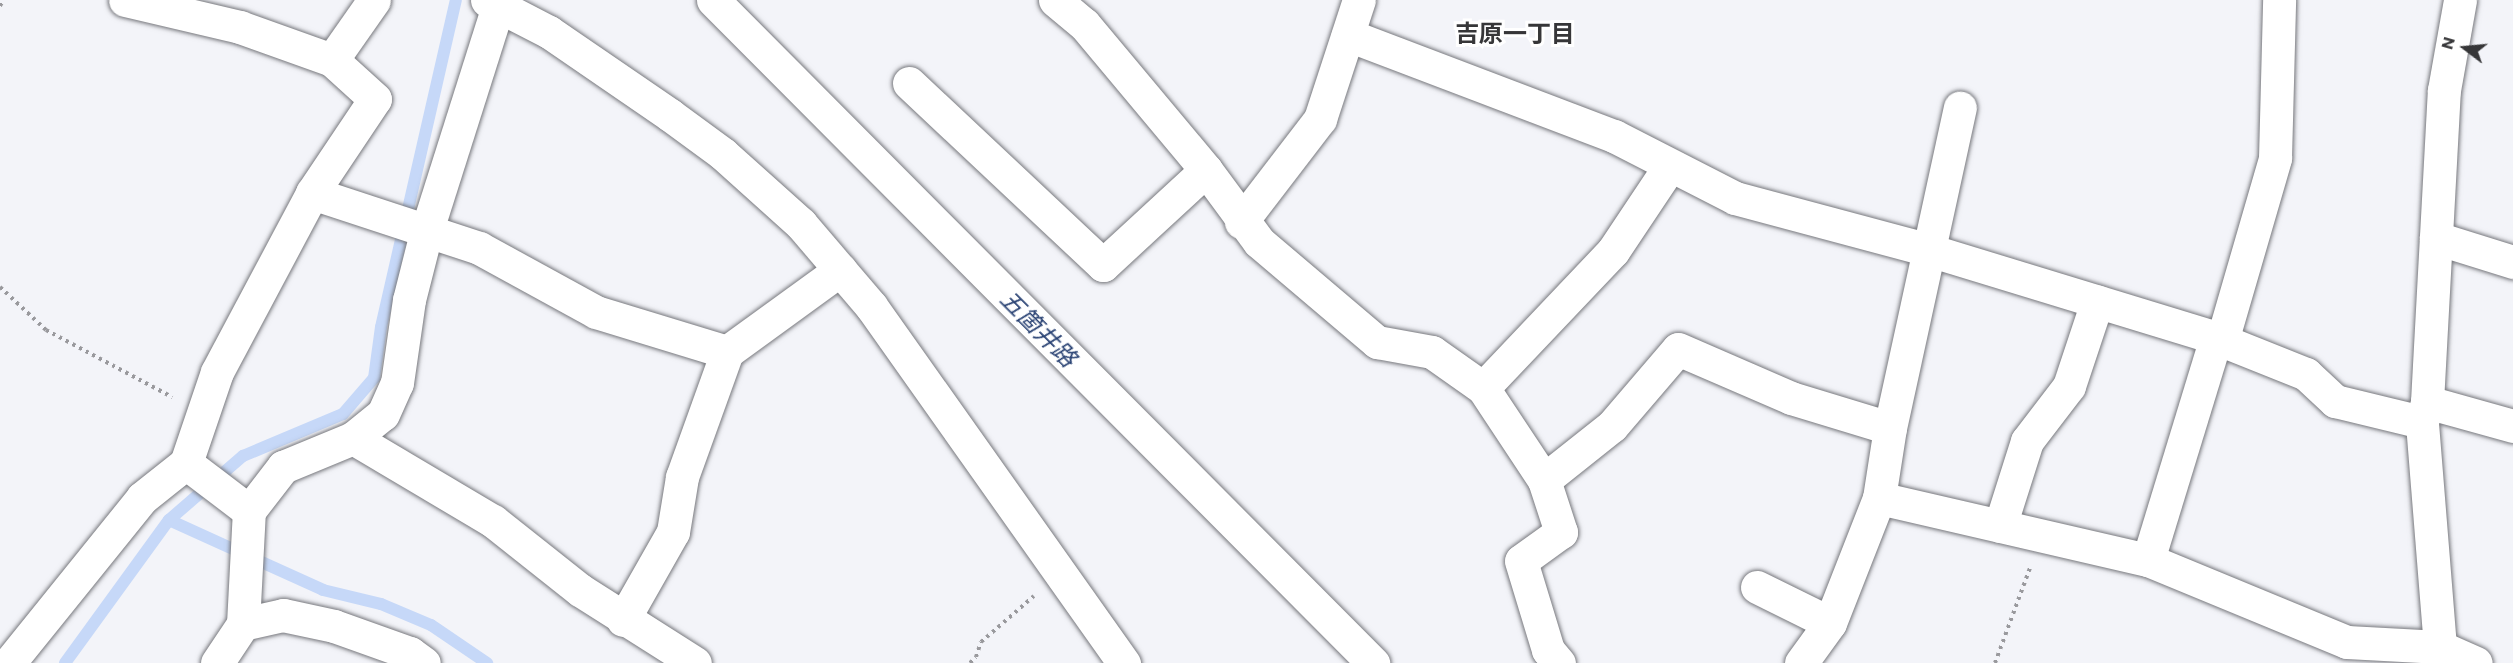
<!DOCTYPE html>
<html>
<head>
<meta charset="utf-8">
<style>
	body { margin:0 }
	#map { position:relative; width:2513px; height:663px; overflow:hidden; background:#f3f4f9; font-family:Commissioner,"Noto Sans JP",sans-serif }
	div>[style] { position:absolute }
	.stream>* { height:12px; margin:-6px; padding:0 6px; transform-origin:6px; border-radius:6px; background:#c6d8f8 }
	.path>* { height:4px; margin-top:-2px; transform-origin:0; background:repeating-linear-gradient(90deg,#99999d 0 3px,transparent 0 7.5px) }
	.roads { filter:drop-shadow(0 0 2px #77787d) drop-shadow(0 0 2px #77787d) }
	.minor>* { height:33px; margin:-16.5px; padding:0 16.5px; transform-origin:16.5px; border-radius:16.5px; background:#fff }
	span { translate:-50% -50%; white-space:nowrap; text-align:center; line-height:1.15; -webkit-text-stroke:6px #fff; paint-order:stroke }
	.neighbourhood-label { font-size:24px; color:#363638; font-weight:700 }
	.water-label { font-size:24px; color:#274072; font-style:italic }
	.north { position:absolute; left:2435px; top:18px; width:60px; height:60px; -webkit-text-stroke:4px #fff; paint-order:stroke; rotate:286deg; font-size:16px; font-weight:700; line-height:24px; text-align:center; color:#363638 }
	.north::after { content:''; display:block; margin:auto; width:21px; height:27px; background:#363638; clip-path:polygon(50% 0,100% 100%,50% 72%,0 100%) }
</style>
</head>
<body>
<div id="map">
	<div class="stream">
		<i style="left:169px;top:520px;width:169px;rotate:24.4deg"></i>
		<i style="left:323px;top:590px;width:60px;rotate:13.6deg"></i>
		<i style="left:381px;top:604px;width:54px;rotate:22.8deg"></i>
		<i style="left:431px;top:625px;width:68px;rotate:34.2deg"></i>
		<i style="left:65px;top:663px;width:177px;rotate:-54deg"></i>
		<i style="left:169px;top:520px;width:98px;rotate:-40.9deg"></i>
		<i style="left:243px;top:456px;width:108px;rotate:-22.8deg"></i>
		<i style="left:343px;top:414px;width:48px;rotate:-49.3deg"></i>
		<i style="left:374px;top:378px;width:51px;rotate:-82.2deg"></i>
		<i style="left:381px;top:327px;width:335px;rotate:-77.1deg"></i>
	</div>
	<div class="path">
		<i style="left:0;top:6px;width:7px;rotate:-63deg"></i>
		<i style="left:0;top:287px;width:63px;rotate:43.1deg"></i>
		<i style="left:46px;top:330px;width:143px;rotate:28deg"></i>
		<i style="left:970px;top:663px;width:8px;rotate:-45deg"></i>
		<i style="left:976px;top:657px;width:16px;rotate:-72deg"></i>
		<i style="left:981px;top:642px;width:70px;rotate:-41deg"></i>
		<i style="left:1995px;top:663px;width:101px;rotate:-69.8deg"></i>
	</div>
	<div class="roads">
		<div class="minor">
			<i style="left:487px;top:0;width:70px;rotate:27.3deg"></i>
			<i style="left:549px;top:32px;width:147px;rotate:34.4deg"></i>
			<i style="left:670px;top:115px;width:66px;rotate:36.3deg"></i>
			<i style="left:723px;top:154px;width:105px;rotate:41.9deg"></i>
			<i style="left:801px;top:224px;width:108px;rotate:49.5deg"></i>
			<i style="left:871px;top:306px;width:438px;rotate:54.7deg"></i>
			<i style="left:713px;top:0;width:936px;rotate:45.13deg"></i>
			<i style="left:1055px;top:0;width:38px;rotate:40deg"></i>
			<i style="left:1084px;top:24px;width:190px;rotate:50.1deg"></i>
			<i style="left:1206px;top:170px;width:89px;rotate:53.6deg"></i>
			<i style="left:1259px;top:242px;width:155px;rotate:40.3deg"></i>
			<i style="left:1377px;top:342px;width:56px;rotate:10.3deg"></i>
			<i style="left:1432px;top:352px;width:62px;rotate:35.2deg"></i>
			<i style="left:1483px;top:388px;width:110px;rotate:56.5deg"></i>
			<i style="left:1544px;top:480px;width:55px;rotate:71.9deg"></i>
			<i style="left:1561px;top:532px;width:49px;rotate:144.1deg"></i>
			<i style="left:1521px;top:561px;width:93px;rotate:73.1deg"></i>
			<i style="left:1548px;top:650px;width:17px;rotate:50deg"></i>
			<i style="left:1348px;top:35px;width:285px;rotate:20.8deg"></i>
			<i style="left:1614px;top:136px;width:136px;rotate:27.1deg"></i>
			<i style="left:1735px;top:198px;width:201px;rotate:15deg"></i>
			<i style="left:1929px;top:250px;width:300px;rotate:17deg"></i>
			<i style="left:2216px;top:338px;width:97px;rotate:21.8deg"></i>
			<i style="left:2306px;top:374px;width:40px;rotate:43deg"></i>
			<i style="left:2335px;top:401px;width:89px;rotate:13.6deg"></i>
			<i style="left:332px;top:60px;width:73px;rotate:-55deg"></i>
			<i style="left:909px;top:83px;width:266px;rotate:43.2deg"></i>
			<i style="left:1103px;top:265px;width:140px;rotate:-42.7deg"></i>
			<i style="left:312px;top:193px;width:176px;rotate:18.2deg"></i>
			<i style="left:479px;top:248px;width:133px;rotate:28.7deg"></i>
			<i style="left:596px;top:312px;width:137px;rotate:17deg"></i>
			<i style="left:1241px;top:222px;width:130px;rotate:-52.5deg"></i>
			<i style="left:1320px;top:119px;width:125px;rotate:-71.9deg"></i>
			<i style="left:2436px;top:238px;width:81px;rotate:17.3deg"></i>
			<i style="left:2222px;top:341px;width:191px;rotate:-73.8deg"></i>
			<i style="left:2275px;top:158px;width:158px;rotate:-88.5deg"></i>
			<i style="left:1483px;top:388px;width:189px;rotate:-46.5deg"></i>
			<i style="left:1613px;top:251px;width:101px;rotate:-56.3deg"></i>
			<i style="left:2427px;top:402px;width:89px;rotate:15.6deg"></i>
			<i style="left:353px;top:438px;width:163px;rotate:30.7deg"></i>
			<i style="left:493px;top:521px;width:111px;rotate:38.4deg"></i>
			<i style="left:580px;top:590px;width:136px;rotate:32.4deg"></i>
			<i style="left:186px;top:463px;width:79px;rotate:37.3deg"></i>
			<i style="left:1544px;top:480px;width:87px;rotate:-38.5deg"></i>
			<i style="left:1612px;top:426px;width:101px;rotate:-49.4deg"></i>
			<i style="left:1678px;top:349px;width:123px;rotate:23.4deg"></i>
			<i style="left:1791px;top:398px;width:103px;rotate:16.9deg"></i>
			<i style="left:1879px;top:498px;width:276px;rotate:13deg"></i>
			<i style="left:2148px;top:560px;width:215px;rotate:22.4deg"></i>
			<i style="left:2347px;top:642px;width:93px;rotate:3.1deg"></i>
			<i style="left:2440px;top:647px;width:39px;rotate:24deg"></i>
			<i style="left:2000px;top:526px;width:89px;rotate:-72.4deg"></i>
			<i style="left:2027px;top:441px;width:69px;rotate:-52.6deg"></i>
			<i style="left:2069px;top:386px;width:89px;rotate:-71.6deg"></i>
			<i style="left:2148px;top:560px;width:232px;rotate:-73deg"></i>
			<i style="left:1757px;top:587px;width:81px;rotate:26.3deg"></i>
			<i style="left:623px;top:620px;width:101px;rotate:-60.4deg"></i>
			<i style="left:673px;top:532px;width:56px;rotate:-80.7deg"></i>
			<i style="left:682px;top:477px;width:133px;rotate:-70.2deg"></i>
			<i style="left:727px;top:352px;width:140px;rotate:-36deg"></i>
			<i style="left:243px;top:624px;width:41px;rotate:-12.7deg"></i>
			<i style="left:283px;top:615px;width:52px;rotate:12.2deg"></i>
			<i style="left:334px;top:626px;width:81px;rotate:19.6deg"></i>
			<i style="left:410px;top:653px;width:17px;rotate:36deg"></i>
			<i style="left:2440px;top:647px;width:226px;rotate:-94.6deg"></i>
			<i style="left:2422px;top:422px;width:21px;rotate:-76deg"></i>
			<i style="left:2427px;top:402px;width:312px;rotate:-86.9deg"></i>
			<i style="left:2444px;top:90px;width:91px;rotate:-79.9deg"></i>
			<i style="left:9px;top:663px;width:212px;rotate:-51.1deg"></i>
			<i style="left:142px;top:498px;width:56px;rotate:-38.5deg"></i>
			<i style="left:186px;top:463px;width:96px;rotate:-71.2deg"></i>
			<i style="left:217px;top:372px;width:203px;rotate:-62deg"></i>
			<i style="left:312px;top:193px;width:113px;rotate:-56.2deg"></i>
			<i style="left:375px;top:99px;width:58px;rotate:-137.8deg"></i>
			<i style="left:332px;top:60px;width:98px;rotate:-160.3deg"></i>
			<i style="left:240px;top:27px;width:118px;rotate:-166.8deg"></i>
			<i style="left:217px;top:663px;width:47px;rotate:-56.3deg"></i>
			<i style="left:243px;top:624px;width:113px;rotate:-87deg"></i>
			<i style="left:249px;top:511px;width:56px;rotate:-52.3deg"></i>
			<i style="left:283px;top:467px;width:76px;rotate:-22.5deg"></i>
			<i style="left:353px;top:438px;width:38px;rotate:-39deg"></i>
			<i style="left:383px;top:414px;width:34px;rotate:-66deg"></i>
			<i style="left:397px;top:383px;width:84px;rotate:-81.8deg"></i>
			<i style="left:409px;top:300px;width:69px;rotate:-75.8deg"></i>
			<i style="left:426px;top:233px;width:244px;rotate:-72.4deg"></i>
			<i style="left:1801px;top:663px;width:49px;rotate:-54.1deg"></i>
			<i style="left:1830px;top:623px;width:134px;rotate:-68.6deg"></i>
			<i style="left:1879px;top:498px;width:71px;rotate:-81.1deg"></i>
			<i style="left:1890px;top:428px;width:328px;rotate:-77.7deg"></i>
		</div>
	</div>
	<div class="neighbourhood-label">
		<span style="left:1515px;top:33px">吉原一丁目</span>
	</div>
	<div class="water-label">
		<span style="left:1039px;top:328px;rotate:45deg">五箇井路</span>
	</div>
	<div class="north">N</div>
</div>
</body>
</html>
